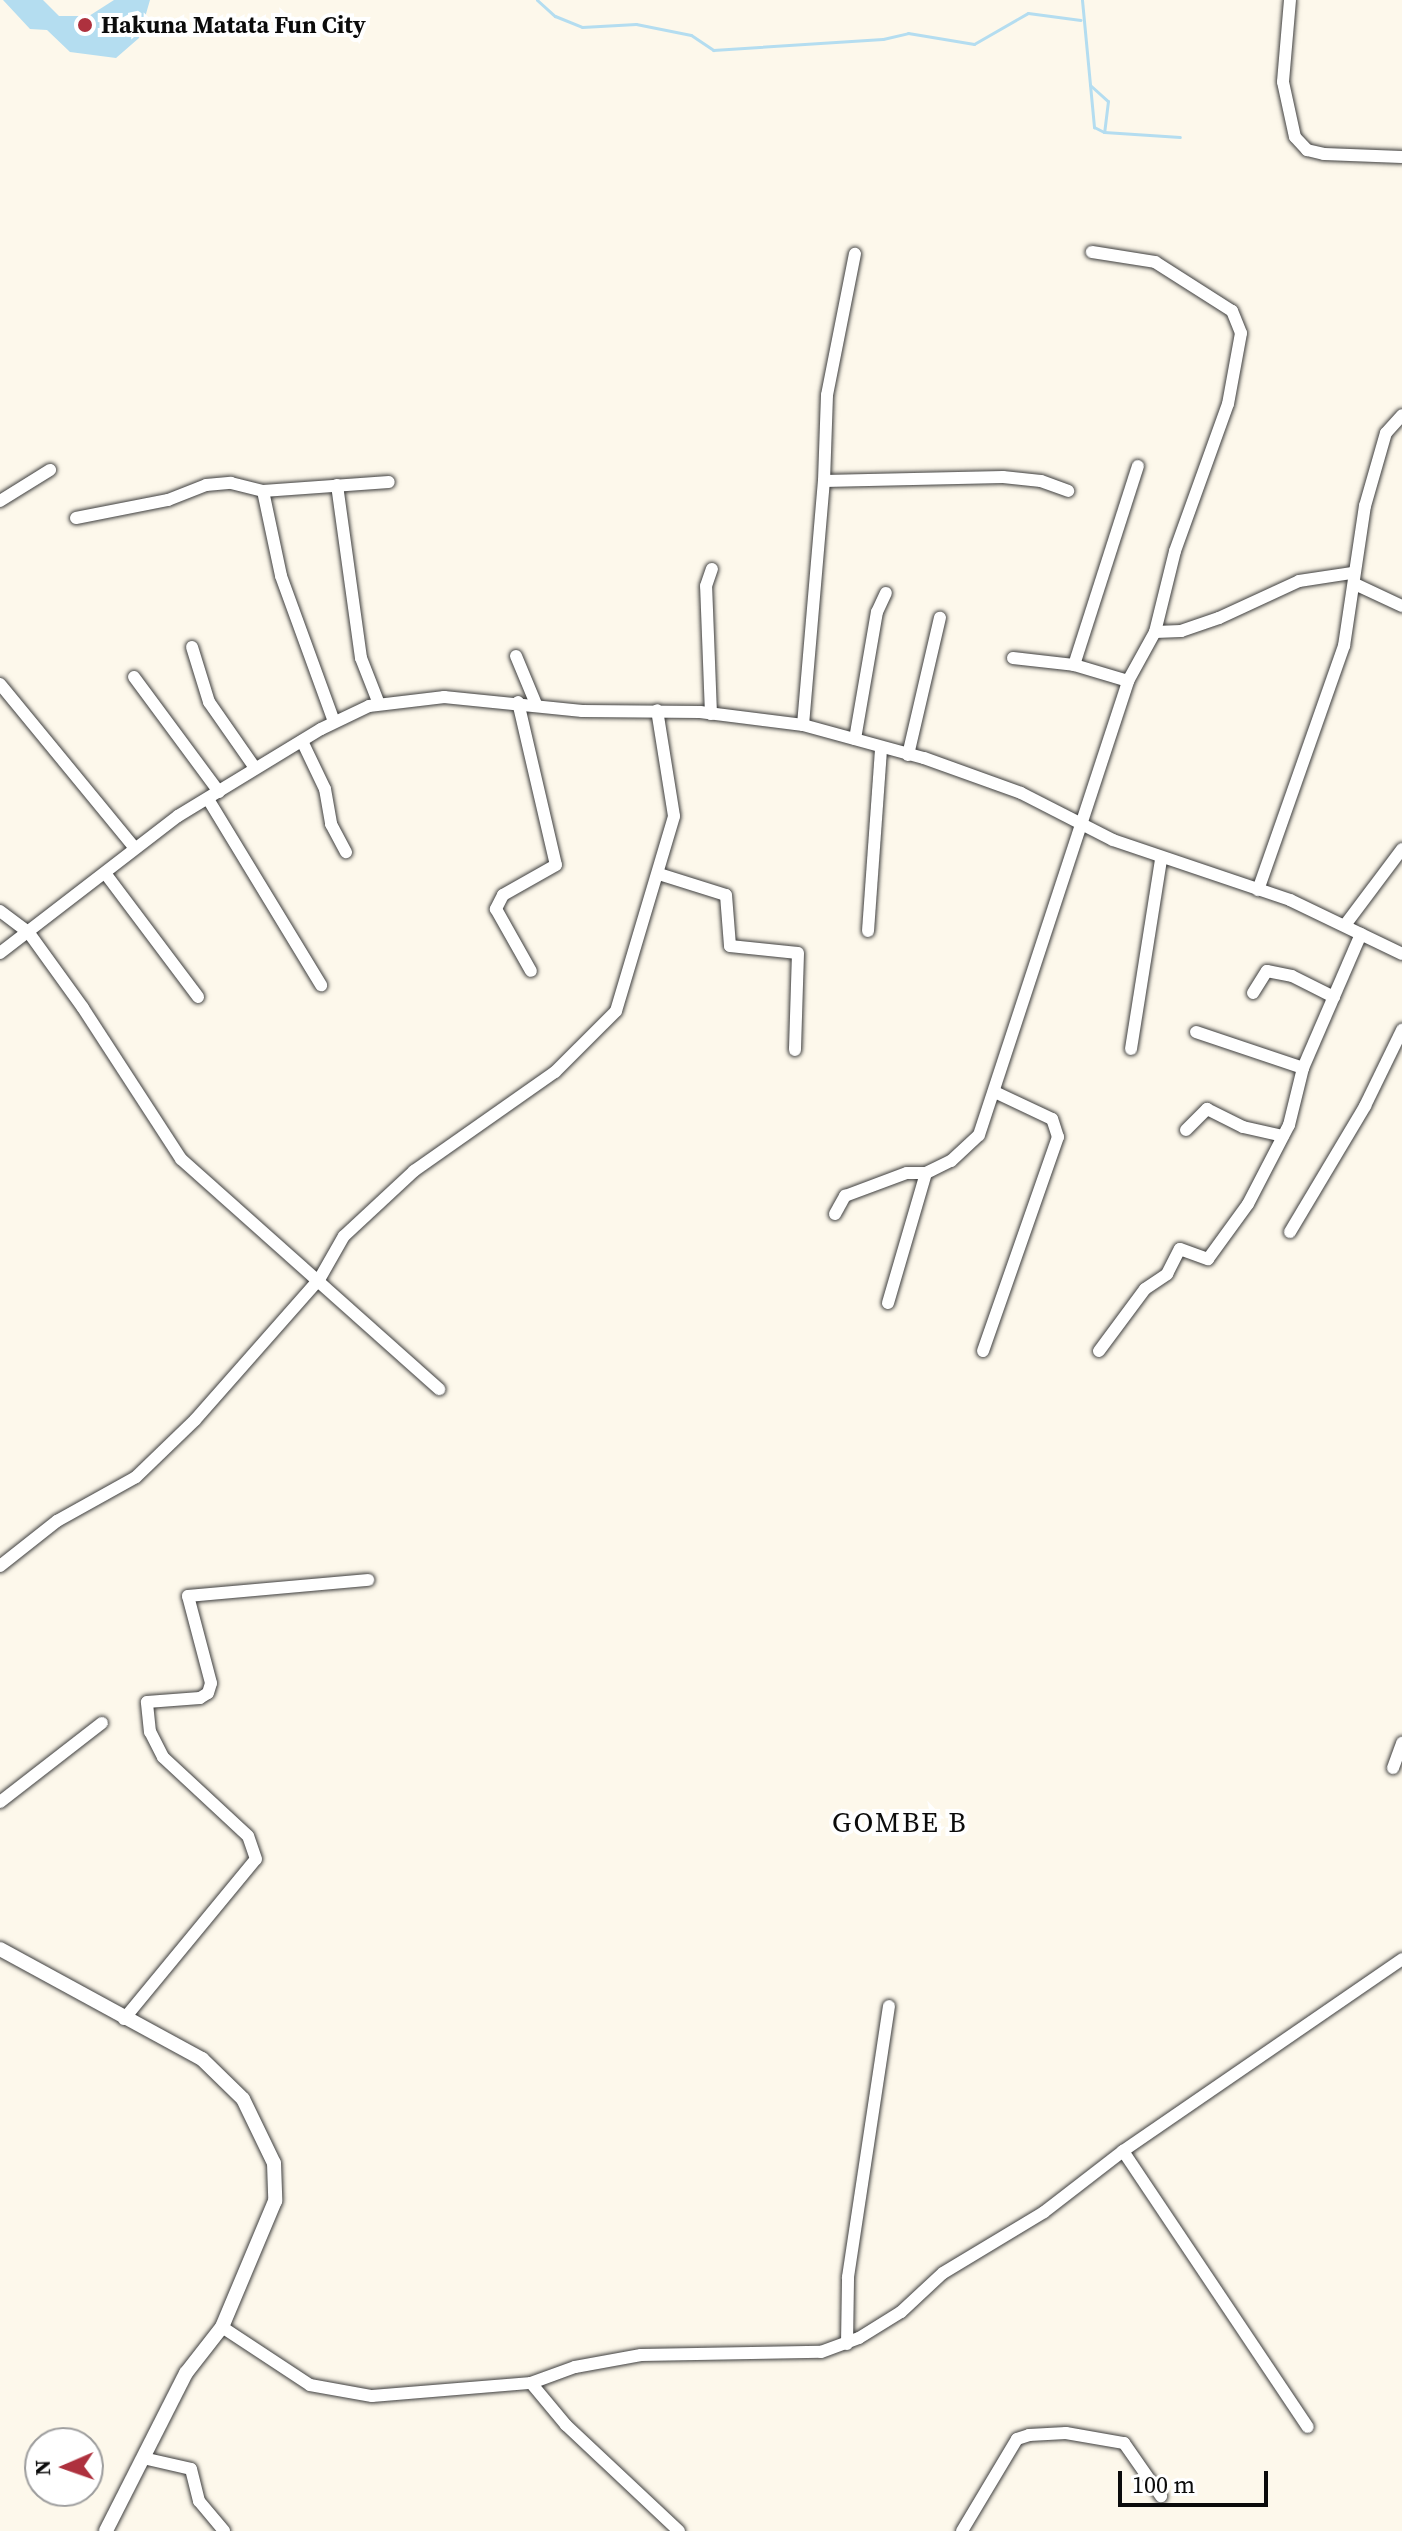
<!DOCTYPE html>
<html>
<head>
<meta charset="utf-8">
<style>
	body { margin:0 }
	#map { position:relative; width:1402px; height:2531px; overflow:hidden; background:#fdf8eb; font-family:"Source Serif 4",serif }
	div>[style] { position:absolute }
	.water>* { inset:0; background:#b4ddf0 }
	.stream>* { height:3px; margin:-1.5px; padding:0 1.5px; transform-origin:1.5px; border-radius:1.5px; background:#b4ddf0 }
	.roads { filter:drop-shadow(0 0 2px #3e3e3e) drop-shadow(0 0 2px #3e3e3e) }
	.minor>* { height:12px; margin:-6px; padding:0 6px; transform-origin:6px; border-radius:6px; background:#fff }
	.tertiary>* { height:14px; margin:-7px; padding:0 7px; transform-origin:7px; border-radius:7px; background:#fff }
	.dots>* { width:22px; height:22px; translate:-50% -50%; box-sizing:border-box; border:4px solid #fff; border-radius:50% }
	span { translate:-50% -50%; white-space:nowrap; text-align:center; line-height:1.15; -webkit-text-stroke:8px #fff; paint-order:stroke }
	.poi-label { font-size:24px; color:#0b0b0b; font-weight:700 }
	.left { translate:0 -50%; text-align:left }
	.quarter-label { font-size:28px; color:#0b0b0b; letter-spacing:2px }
	.north { position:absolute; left:24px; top:2427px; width:80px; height:80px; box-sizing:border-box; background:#fff; border:2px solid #9d9d9d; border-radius:50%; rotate:268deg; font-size:22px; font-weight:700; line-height:32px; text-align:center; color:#0b0b0b }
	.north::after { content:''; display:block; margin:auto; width:28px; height:36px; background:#ae313e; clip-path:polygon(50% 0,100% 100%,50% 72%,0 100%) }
	.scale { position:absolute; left:1118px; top:2471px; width:150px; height:36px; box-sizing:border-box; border:4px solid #0b0b0b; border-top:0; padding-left:10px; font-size:24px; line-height:28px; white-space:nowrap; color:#0b0b0b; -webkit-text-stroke:6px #fff; paint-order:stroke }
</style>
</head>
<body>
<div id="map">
	<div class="water">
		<i style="clip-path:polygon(3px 0,43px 0,59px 16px,89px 16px,114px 0,150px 0,139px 38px,116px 58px,70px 52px,47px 30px,30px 29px)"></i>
	</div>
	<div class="stream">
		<i style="left:537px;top:0;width:24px;rotate:42deg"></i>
		<i style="left:555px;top:16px;width:29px;rotate:22deg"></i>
		<i style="left:582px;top:27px;width:54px;rotate:-3.2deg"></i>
		<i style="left:636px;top:24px;width:56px;rotate:11.3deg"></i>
		<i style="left:691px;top:35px;width:27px;rotate:34deg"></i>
		<i style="left:713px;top:50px;width:170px;rotate:-3.7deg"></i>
		<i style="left:883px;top:39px;width:26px;rotate:-13deg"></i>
		<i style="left:908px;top:33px;width:67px;rotate:9.5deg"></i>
		<i style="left:974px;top:44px;width:62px;rotate:-29.9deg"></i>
		<i style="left:1028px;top:13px;width:53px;rotate:7.5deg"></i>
		<i style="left:1082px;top:0;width:128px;rotate:84.6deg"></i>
		<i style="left:1094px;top:127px;width:11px;rotate:27deg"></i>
		<i style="left:1090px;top:85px;width:24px;rotate:42deg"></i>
		<i style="left:1108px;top:101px;width:31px;rotate:97deg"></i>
		<i style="left:1104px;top:132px;width:76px;rotate:3.8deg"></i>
	</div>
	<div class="roads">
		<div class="minor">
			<i style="left:1290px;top:0;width:82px;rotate:94.9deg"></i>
			<i style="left:1283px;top:82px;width:56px;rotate:77.7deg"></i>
			<i style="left:1295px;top:137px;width:18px;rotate:47deg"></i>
			<i style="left:1307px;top:150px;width:17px;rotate:13deg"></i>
			<i style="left:1324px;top:154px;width:78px;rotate:2.2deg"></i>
			<i style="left:824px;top:481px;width:86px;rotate:-88deg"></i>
			<i style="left:827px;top:395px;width:144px;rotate:-78.8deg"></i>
			<i style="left:337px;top:485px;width:175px;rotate:82.1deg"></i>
			<i style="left:361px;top:658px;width:49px;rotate:68.6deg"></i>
			<i style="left:263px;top:491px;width:87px;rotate:78deg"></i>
			<i style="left:281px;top:576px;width:155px;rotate:70deg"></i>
			<i style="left:0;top:501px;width:59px;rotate:-31.8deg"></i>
			<i style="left:76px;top:518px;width:94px;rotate:-11.1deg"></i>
			<i style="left:168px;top:500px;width:41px;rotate:-21.5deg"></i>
			<i style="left:206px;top:485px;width:25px;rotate:-5deg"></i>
			<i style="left:231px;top:483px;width:33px;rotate:14deg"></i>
			<i style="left:263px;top:491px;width:126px;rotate:-4.1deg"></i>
			<i style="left:1355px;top:584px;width:52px;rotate:25.1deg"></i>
			<i style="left:1155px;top:632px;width:26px;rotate:-2deg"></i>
			<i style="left:1181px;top:631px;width:40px;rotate:-18.9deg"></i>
			<i style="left:1219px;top:618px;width:88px;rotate:-24.8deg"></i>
			<i style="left:1299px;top:581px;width:54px;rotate:-8.6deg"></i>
			<i style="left:192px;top:647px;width:58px;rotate:72.8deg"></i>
			<i style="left:209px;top:702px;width:80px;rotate:55.1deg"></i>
			<i style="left:516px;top:656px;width:52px;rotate:67.4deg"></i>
			<i style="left:1013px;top:658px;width:61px;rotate:6.5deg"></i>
			<i style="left:134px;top:677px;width:143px;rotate:53.5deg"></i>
			<i style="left:1128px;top:681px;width:56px;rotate:-163.5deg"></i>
			<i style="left:1074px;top:665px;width:209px;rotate:-72.2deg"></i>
			<i style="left:0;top:684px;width:211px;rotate:50.6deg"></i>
			<i style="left:518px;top:702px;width:167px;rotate:76.9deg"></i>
			<i style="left:556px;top:865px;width:61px;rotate:150.5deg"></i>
			<i style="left:503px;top:895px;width:16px;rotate:117deg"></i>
			<i style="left:496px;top:909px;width:71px;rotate:60.6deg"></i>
			<i style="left:711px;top:714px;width:128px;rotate:-92.2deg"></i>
			<i style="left:706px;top:586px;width:18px;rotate:-71deg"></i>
			<i style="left:803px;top:725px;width:245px;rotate:-85.1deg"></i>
			<i style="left:824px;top:481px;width:179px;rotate:-1.3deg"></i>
			<i style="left:1003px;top:477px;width:38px;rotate:6deg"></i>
			<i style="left:1041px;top:481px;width:29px;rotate:20deg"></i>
			<i style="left:855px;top:739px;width:129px;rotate:-80.2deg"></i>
			<i style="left:877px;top:612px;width:21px;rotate:-65deg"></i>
			<i style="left:302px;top:741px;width:53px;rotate:64.4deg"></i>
			<i style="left:325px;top:789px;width:36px;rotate:80deg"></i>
			<i style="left:331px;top:824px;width:32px;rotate:62deg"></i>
			<i style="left:908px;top:755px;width:141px;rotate:-76.9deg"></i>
			<i style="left:208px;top:799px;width:218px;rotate:58.7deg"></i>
			<i style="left:105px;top:873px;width:155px;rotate:53.1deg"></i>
			<i style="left:659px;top:874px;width:70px;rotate:17.4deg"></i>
			<i style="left:726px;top:895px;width:51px;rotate:85.5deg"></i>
			<i style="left:730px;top:946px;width:68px;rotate:5.9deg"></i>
			<i style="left:798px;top:953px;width:97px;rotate:91.8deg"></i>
			<i style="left:1258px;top:890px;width:259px;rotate:-70.6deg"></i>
			<i style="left:1344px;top:646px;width:142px;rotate:-81.5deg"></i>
			<i style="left:1365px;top:506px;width:76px;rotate:-74deg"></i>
			<i style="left:1386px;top:433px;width:24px;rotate:-48deg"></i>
			<i style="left:0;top:911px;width:36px;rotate:37deg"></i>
			<i style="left:29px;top:933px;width:92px;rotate:54.2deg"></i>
			<i style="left:83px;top:1008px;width:180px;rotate:57deg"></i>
			<i style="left:181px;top:1159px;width:346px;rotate:41.7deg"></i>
			<i style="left:1345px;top:925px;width:95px;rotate:-53.1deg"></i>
			<i style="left:868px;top:931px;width:182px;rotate:-85.9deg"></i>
			<i style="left:0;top:953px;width:225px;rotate:-37.6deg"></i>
			<i style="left:178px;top:816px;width:167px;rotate:-31.3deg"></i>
			<i style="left:321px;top:729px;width:53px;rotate:-25.6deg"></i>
			<i style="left:369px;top:706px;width:76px;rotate:-6.8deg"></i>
			<i style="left:444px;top:697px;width:139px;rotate:5.8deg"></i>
			<i style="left:582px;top:711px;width:118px;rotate:0.5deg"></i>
			<i style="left:700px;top:712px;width:104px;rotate:7.2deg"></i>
			<i style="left:803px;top:725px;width:125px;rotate:15.3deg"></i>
			<i style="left:924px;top:758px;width:103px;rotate:19.8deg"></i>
			<i style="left:1021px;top:793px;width:103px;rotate:27.1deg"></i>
			<i style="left:1113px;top:840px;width:187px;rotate:18.7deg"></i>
			<i style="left:1290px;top:900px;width:124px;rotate:25.7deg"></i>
			<i style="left:1253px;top:993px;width:26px;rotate:-58deg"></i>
			<i style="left:1267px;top:971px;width:25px;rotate:11deg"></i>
			<i style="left:1292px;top:976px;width:47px;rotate:26.6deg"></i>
			<i style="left:1196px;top:1032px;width:113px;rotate:18.6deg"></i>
			<i style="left:1131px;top:1049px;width:192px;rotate:-81deg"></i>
			<i style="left:1186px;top:1130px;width:30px;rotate:-45deg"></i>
			<i style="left:1207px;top:1109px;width:40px;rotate:26.6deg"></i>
			<i style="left:1243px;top:1127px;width:41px;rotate:12.7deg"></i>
			<i style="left:835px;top:1214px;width:21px;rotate:-61deg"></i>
			<i style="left:845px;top:1196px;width:66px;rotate:-20.4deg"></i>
			<i style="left:907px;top:1173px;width:19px"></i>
			<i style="left:926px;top:1173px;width:28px;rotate:-26deg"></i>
			<i style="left:951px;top:1161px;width:38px;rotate:-43deg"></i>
			<i style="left:979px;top:1135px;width:478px;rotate:-71.8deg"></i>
			<i style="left:1128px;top:681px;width:56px;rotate:-61.1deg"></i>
			<i style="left:1155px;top:632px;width:83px;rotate:-76.1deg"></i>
			<i style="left:1175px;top:551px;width:156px;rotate:-70.2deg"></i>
			<i style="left:1228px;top:404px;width:72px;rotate:-79.6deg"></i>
			<i style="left:1241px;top:333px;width:24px;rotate:-112deg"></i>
			<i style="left:1232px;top:311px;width:91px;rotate:-147.5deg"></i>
			<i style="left:1155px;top:262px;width:64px;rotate:-171deg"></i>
			<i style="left:1290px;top:1232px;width:147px;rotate:-59.2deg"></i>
			<i style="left:1365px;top:1106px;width:85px;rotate:-64deg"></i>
			<i style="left:888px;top:1303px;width:135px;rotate:-73.7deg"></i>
			<i style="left:983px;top:1351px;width:227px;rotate:-70.7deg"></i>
			<i style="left:1058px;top:1137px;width:19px;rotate:-108deg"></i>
			<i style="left:1052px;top:1119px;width:63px;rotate:-154.7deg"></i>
			<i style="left:1099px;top:1351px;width:77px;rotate:-53.4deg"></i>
			<i style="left:1145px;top:1289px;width:27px;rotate:-34deg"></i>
			<i style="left:1167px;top:1274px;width:28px;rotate:-63deg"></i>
			<i style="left:1180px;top:1249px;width:30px;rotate:20deg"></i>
			<i style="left:1208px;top:1259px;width:68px;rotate:-54deg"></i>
			<i style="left:1248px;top:1204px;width:89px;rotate:-62.6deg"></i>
			<i style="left:1289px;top:1125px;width:59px;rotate:-76.2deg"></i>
			<i style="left:1303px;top:1068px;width:146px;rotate:-66.6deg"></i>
			<i style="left:0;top:1566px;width:73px;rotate:-38.3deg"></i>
			<i style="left:57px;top:1521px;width:90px;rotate:-29.1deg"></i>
			<i style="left:136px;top:1477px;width:82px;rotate:-44deg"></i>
			<i style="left:195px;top:1420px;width:189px;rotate:-48.6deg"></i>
			<i style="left:320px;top:1278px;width:48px;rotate:-60.3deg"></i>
			<i style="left:344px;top:1236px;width:96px;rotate:-42.9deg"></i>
			<i style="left:414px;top:1171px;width:172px;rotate:-35.1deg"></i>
			<i style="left:555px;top:1072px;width:86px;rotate:-45deg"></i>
			<i style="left:616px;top:1011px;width:203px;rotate:-73.4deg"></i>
			<i style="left:674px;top:816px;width:107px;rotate:-99.1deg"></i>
			<i style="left:1393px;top:1768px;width:27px;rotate:-70deg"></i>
			<i style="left:0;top:1802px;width:129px;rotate:-37.8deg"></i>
			<i style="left:124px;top:2019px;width:207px;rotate:-50.5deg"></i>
			<i style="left:256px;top:1859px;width:24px;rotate:-109deg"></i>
			<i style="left:248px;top:1836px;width:116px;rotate:-137.1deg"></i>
			<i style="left:163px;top:1757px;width:28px;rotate:-117deg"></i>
			<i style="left:150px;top:1732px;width:30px;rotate:-96deg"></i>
			<i style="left:147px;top:1702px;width:53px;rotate:-4.3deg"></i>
			<i style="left:200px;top:1698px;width:9px;rotate:-32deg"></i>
			<i style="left:208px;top:1693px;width:10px;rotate:-73deg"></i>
			<i style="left:211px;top:1683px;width:90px;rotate:-104.8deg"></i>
			<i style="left:188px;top:1596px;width:181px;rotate:-5.1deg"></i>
			<i style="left:1123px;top:2151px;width:332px;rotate:56.2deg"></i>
			<i style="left:222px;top:2327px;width:105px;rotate:33.4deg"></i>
			<i style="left:310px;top:2385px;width:63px;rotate:10.1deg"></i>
			<i style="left:372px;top:2396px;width:160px;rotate:-4.7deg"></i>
			<i style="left:531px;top:2383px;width:47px;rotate:-20deg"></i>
			<i style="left:575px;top:2367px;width:67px;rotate:-10.3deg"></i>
			<i style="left:641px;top:2355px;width:180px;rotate:-1deg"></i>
			<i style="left:821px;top:2352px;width:40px;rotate:-20.2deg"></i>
			<i style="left:859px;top:2338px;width:49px;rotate:-31.8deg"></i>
			<i style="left:901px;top:2312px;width:57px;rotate:-42.9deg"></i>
			<i style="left:943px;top:2273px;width:118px;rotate:-31.1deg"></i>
			<i style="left:1044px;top:2212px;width:100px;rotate:-37.7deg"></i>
			<i style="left:1123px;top:2151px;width:339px;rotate:-34.5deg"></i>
			<i style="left:847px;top:2344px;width:67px;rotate:-89.1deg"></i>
			<i style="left:848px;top:2277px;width:274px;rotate:-81.4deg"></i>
			<i style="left:531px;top:2383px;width:55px;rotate:50.2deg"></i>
			<i style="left:566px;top:2425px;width:155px;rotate:43.2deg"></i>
			<i style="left:143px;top:2458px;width:49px;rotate:12.9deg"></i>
			<i style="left:191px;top:2469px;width:33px;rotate:76deg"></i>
			<i style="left:199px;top:2501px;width:39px;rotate:50deg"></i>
			<i style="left:962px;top:2531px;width:107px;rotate:-59.1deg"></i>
			<i style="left:1017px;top:2439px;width:13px;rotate:-18deg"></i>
			<i style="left:1029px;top:2435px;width:37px;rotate:-3deg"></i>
			<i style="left:1066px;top:2433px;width:59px;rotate:9.8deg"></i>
			<i style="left:1124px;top:2443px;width:65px;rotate:55.1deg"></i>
		</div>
		<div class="tertiary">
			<i style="left:0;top:1949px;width:230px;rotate:28.6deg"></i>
			<i style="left:202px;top:2059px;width:57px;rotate:44.3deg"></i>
			<i style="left:243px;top:2099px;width:71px;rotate:64.2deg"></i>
			<i style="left:274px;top:2163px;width:38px;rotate:88deg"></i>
			<i style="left:275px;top:2201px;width:137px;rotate:112.8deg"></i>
			<i style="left:222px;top:2327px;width:58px;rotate:128deg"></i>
			<i style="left:186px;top:2373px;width:177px;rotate:116.9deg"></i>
		</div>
	</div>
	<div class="dots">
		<i style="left:85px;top:25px;background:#ae313e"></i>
	</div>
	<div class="poi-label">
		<span class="left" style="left:101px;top:25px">Hakuna Matata Fun City</span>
	</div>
	<div class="quarter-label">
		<span style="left:900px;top:1822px">GOMBE B</span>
	</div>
	<div class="north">N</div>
	<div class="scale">100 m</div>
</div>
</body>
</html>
